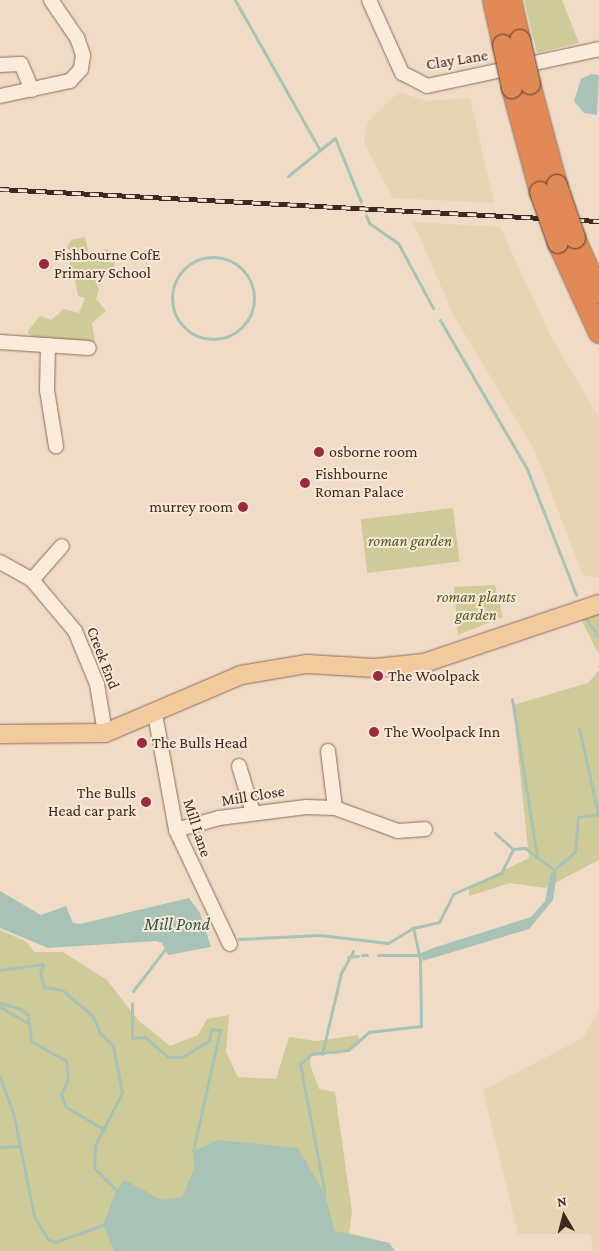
<!DOCTYPE html>
<html>
<head>
<meta charset="utf-8">
<style>
	body { margin:0 }
	#map { position:relative; width:599px; height:1251px; overflow:hidden; background:#f0dcc6; font-family:"Crimson Pro",serif }
	div>[style] { position:absolute }
	.farmland>* { inset:0; background:#e6d4b3 }
	.green>* { inset:0; background:#cfcb99; transform-origin:0 0 }
	.water>* { inset:0; background:#a8c3b6 }
	.stream>* { height:3px; margin:-1.5px; padding:0 1.5px; transform-origin:1.5px; border-radius:1.5px; background:#a8c3b6 }
	.stream>.ring { margin:-1.5px; padding:0; box-sizing:content-box; background:none; border:3px solid #a8c3b6; border-radius:50% }
	.roads { filter:drop-shadow(0 0 1px #8c6c5b) drop-shadow(0 0 1px #8c6c5b) }
	.minor>* { height:14px; margin:-7px; padding:0 7px; transform-origin:7px; border-radius:7px; background:#faebda }
	.major>* { height:18px; margin:-9px; padding:0 9px; transform-origin:9px; border-radius:9px; background:#f3c99e }
	.highway>* { height:20px; margin:-10px; padding:0 10px; transform-origin:10px; border-radius:10px; background:#e18a56 }
	.rail>* { height:5px; margin-top:-2.5px; transform-origin:0; background:repeating-linear-gradient(90deg,#f7e7d6 0 9px,#3c281f 0 18px); box-sizing:border-box; border-block:1px solid #3c281f }
	.bridges { filter:drop-shadow(0 0 1px #5a3b2f) drop-shadow(0 0 1px #5a3b2f) }
	.highway-bridge>* { height:20px; margin:-10px; padding:0 10px; transform-origin:10px; border-radius:10px; background:#e18a56 }
	.dots>* { width:14px; height:14px; translate:-50% -50%; box-sizing:border-box; border:2px solid #f7e7d6; border-radius:50% }
	span { translate:-50% -50%; white-space:nowrap; text-align:center; line-height:1.15; -webkit-text-stroke:4px #f7e7d6; paint-order:stroke }
	.street-label { font-size:16px; color:#3c281f }
	.poi-label { font-size:16px; color:#3c281f }
	.left { translate:0 -50%; text-align:left }
	.right { translate:-100% -50%; text-align:right }
	.park-label { font-size:16px; color:#565925; font-style:italic }
	.water-label { font-size:18px; color:#2e5c51; font-style:italic }
	.north { position:absolute; left:539px; top:1191px; width:50px; height:50px; -webkit-text-stroke:4px #f7e7d6; paint-order:stroke; rotate:352deg; font-size:14px; font-weight:700; line-height:20px; text-align:center; color:#3c281f }
	.north::after { content:''; display:block; margin:auto; width:18px; height:22px; background:#3c281f; clip-path:polygon(50% 0,100% 100%,50% 72%,0 100%) }
</style>
</head>
<body>
<div id="map">
	<div class="farmland">
		<i style="clip-path:polygon(399px 92px,426px 101px,470px 98px,494px 203px,393px 198px,364px 143px,367px 123px)"></i>
		<i style="clip-path:polygon(413px 222px,500px 227px,551px 337px,599px 418px,599px 578px,583px 575px,534px 449px,454px 316px)"></i>
		<i style="clip-path:polygon(599px 1010px,599px 1251px,593px 1251px,590px 1234px,518px 1234px,483px 1090px,583px 1038px)"></i>
	</div>
	<div class="green">
		<i style="clip-path:polygon(524px 0,562px 0,579px 43px,537px 53px)"></i>
		<i style="clip-path:polygon(85px 237px,89px 254px,108px 249px,115px 260px,114px 270px,95px 281px,99px 289px,96px 299px,106px 311px,92px 323px,95px 341px,87px 350px,35px 340px,27px 332px,40px 316px,51px 320px,64px 309px,79px 313px,85px 298px,78px 296px,73px 269px,68px 270px,72px 253px,67px 247px,71px 240px)"></i>
		<i style="left:453px;top:508px;width:54px;height:93px;rotate:83deg"></i>
		<i style="clip-path:polygon(495px 585px,503px 617px,458px 635px,454px 587px)"></i>
		<i style="clip-path:polygon(599px 609px,599px 655px,578px 613px)"></i>
		<i style="clip-path:polygon(599px 670px,599px 860px,545px 888px,510px 883px,469px 896px,469px 887px,529px 858px,513px 705px,588px 683px)"></i>
		<i style="clip-path:polygon(0 930px,27px 942px,34px 952px,63px 952px,107px 980px,138px 1020px,170px 1046px,198px 1035px,207px 1019px,229px 1015px,226px 1052px,238px 1077px,276px 1079px,289px 1037px,317px 1041px,358px 1035px,360px 1044px,338px 1054px,311px 1054px,310px 1064px,319px 1089px,335px 1092px,352px 1212px,349px 1233px,389px 1243px,395px 1251px,335px 1231px,325px 1195px,169px 1251px,0 1251px)"></i>
	</div>
	<div class="water">
		<i style="clip-path:polygon(591px 74px,599px 75px,597px 115px,584px 113px,574px 101px,581px 79px)"></i>
		<i style="clip-path:polygon(551px 872px,557px 874px,553px 900px,529px 929px,423px 961px,421px 953px,436px 947px,531px 917px,545px 901px)"></i>
		<i style="clip-path:polygon(0 891px,41px 915px,66px 906px,73px 923px,80px 924px,189px 898px,200px 913px,211px 947px,168px 955px,162px 943px,156px 941px,48px 948px,0 928px)"></i>
		<i style="clip-path:polygon(218px 1140px,298px 1148px,325px 1194px,335px 1231px,389px 1243px,395px 1251px,114px 1251px,103px 1225px,116px 1190px,125px 1180px,162px 1200px,182px 1197px,194px 1169px,193px 1151px)"></i>
	</div>
	<div class="stream">
		<i style="left:235px;top:0;width:172px;rotate:60.5deg"></i>
		<i style="left:288px;top:176px;width:60px;rotate:-39deg"></i>
		<i style="left:335px;top:138px;width:69px;rotate:67.9deg"></i>
		<i style="left:366px;top:215px;width:9px;rotate:69deg"></i>
		<i style="left:369px;top:223px;width:35px;rotate:35deg"></i>
		<i style="left:398px;top:243px;width:74px;rotate:61.7deg"></i>
		<i class="ring" style="left:172px;top:257px;width:79px;height:79px"></i>
		<i style="left:440px;top:320px;width:173px;rotate:59.7deg"></i>
		<i style="left:527px;top:469px;width:135px;rotate:68.7deg"></i>
		<i style="left:585px;top:617px;width:24px;rotate:55deg"></i>
		<i style="left:512px;top:699px;width:160px;rotate:81deg"></i>
		<i style="left:579px;top:728px;width:88px;rotate:77.5deg"></i>
		<i style="left:495px;top:833px;width:24px;rotate:42deg"></i>
		<i style="left:554px;top:877px;width:7px;rotate:-90deg"></i>
		<i style="left:554px;top:870px;width:28px;rotate:-41deg"></i>
		<i style="left:575px;top:852px;width:35px;rotate:-85deg"></i>
		<i style="left:578px;top:817px;width:21px;rotate:-8deg"></i>
		<i style="left:239px;top:939px;width:81px;rotate:-2.8deg"></i>
		<i style="left:320px;top:935px;width:68px;rotate:6.7deg"></i>
		<i style="left:388px;top:943px;width:29px;rotate:-31deg"></i>
		<i style="left:413px;top:928px;width:27px;rotate:-13deg"></i>
		<i style="left:439px;top:922px;width:31px;rotate:-63deg"></i>
		<i style="left:453px;top:894px;width:52px;rotate:-23.6deg"></i>
		<i style="left:501px;top:873px;width:27px;rotate:-63deg"></i>
		<i style="left:513px;top:849px;width:12px;rotate:-5deg"></i>
		<i style="left:525px;top:848px;width:36px;rotate:37deg"></i>
		<i style="left:362px;top:955px;width:5px"></i>
		<i style="left:378px;top:955px;width:48px"></i>
		<i style="left:348px;top:957px;width:10px;rotate:-6deg"></i>
		<i style="left:0;top:970px;width:43px;rotate:-7.9deg"></i>
		<i style="left:43px;top:964px;width:9px;rotate:108deg"></i>
		<i style="left:40px;top:973px;width:15px;rotate:74deg"></i>
		<i style="left:44px;top:987px;width:18px;rotate:9deg"></i>
		<i style="left:62px;top:990px;width:39px;rotate:40deg"></i>
		<i style="left:92px;top:1015px;width:20px;rotate:66deg"></i>
		<i style="left:100px;top:1033px;width:18px;rotate:45deg"></i>
		<i style="left:113px;top:1046px;width:48px;rotate:79.2deg"></i>
		<i style="left:122px;top:1093px;width:59px;rotate:117.4deg"></i>
		<i style="left:95px;top:1145px;width:23px;rotate:92deg"></i>
		<i style="left:94px;top:1168px;width:31px;rotate:45deg"></i>
		<i style="left:133px;top:991px;width:54px;rotate:-52.5deg"></i>
		<i style="left:0;top:1003px;width:22px;rotate:16deg"></i>
		<i style="left:21px;top:1009px;width:9px;rotate:41deg"></i>
		<i style="left:28px;top:1015px;width:26px;rotate:83deg"></i>
		<i style="left:31px;top:1041px;width:40px;rotate:29.7deg"></i>
		<i style="left:66px;top:1061px;width:18px;rotate:84deg"></i>
		<i style="left:68px;top:1079px;width:17px;rotate:115deg"></i>
		<i style="left:61px;top:1094px;width:14px;rotate:69deg"></i>
		<i style="left:66px;top:1107px;width:45px;rotate:30.5deg"></i>
		<i style="left:132px;top:1003px;width:35px;rotate:90deg"></i>
		<i style="left:132px;top:1038px;width:13px;rotate:-4deg"></i>
		<i style="left:145px;top:1037px;width:30px;rotate:41deg"></i>
		<i style="left:168px;top:1057px;width:14px"></i>
		<i style="left:182px;top:1057px;width:31px;rotate:-31deg"></i>
		<i style="left:209px;top:1041px;width:12px;rotate:-81deg"></i>
		<i style="left:211px;top:1029px;width:9px;rotate:6deg"></i>
		<i style="left:220px;top:1030px;width:124px;rotate:102.6deg"></i>
		<i style="left:0;top:1007px;width:34px;rotate:30deg"></i>
		<i style="left:322px;top:1054px;width:83px;rotate:-76.8deg"></i>
		<i style="left:341px;top:973px;width:25px;rotate:-61deg"></i>
		<i style="left:0;top:1077px;width:37px;rotate:70deg"></i>
		<i style="left:13px;top:1112px;width:106px;rotate:78.6deg"></i>
		<i style="left:34px;top:1216px;width:27px;rotate:59deg"></i>
		<i style="left:48px;top:1239px;width:8px;rotate:23deg"></i>
		<i style="left:55px;top:1242px;width:51px;rotate:-19.5deg"></i>
		<i style="left:0;top:1147px;width:19px;rotate:-3deg"></i>
		<i style="left:325px;top:1194px;width:132px;rotate:-100.9deg"></i>
		<i style="left:300px;top:1064px;width:15px;rotate:-42deg"></i>
		<i style="left:311px;top:1054px;width:37px;rotate:-6deg"></i>
		<i style="left:348px;top:1050px;width:28px;rotate:-41deg"></i>
		<i style="left:369px;top:1032px;width:52px;rotate:-6.6deg"></i>
		<i style="left:421px;top:1026px;width:66px;rotate:-90.9deg"></i>
		<i style="left:420px;top:960px;width:33px;rotate:-102deg"></i>
	</div>
	<div class="roads">
		<div class="minor">
			<i style="left:369px;top:0;width:80px;rotate:65.7deg"></i>
			<i style="left:402px;top:73px;width:28px;rotate:27deg"></i>
			<i style="left:427px;top:86px;width:176px;rotate:-12.1deg"></i>
			<i style="left:0;top:65px;width:21px;rotate:-3deg"></i>
			<i style="left:21px;top:64px;width:28px;rotate:67deg"></i>
			<i style="left:0;top:96px;width:72px;rotate:-12.1deg"></i>
			<i style="left:70px;top:81px;width:16px;rotate:-47deg"></i>
			<i style="left:81px;top:69px;width:14px;rotate:-82deg"></i>
			<i style="left:83px;top:55px;width:18px;rotate:-109deg"></i>
			<i style="left:77px;top:38px;width:46px;rotate:-124.4deg"></i>
			<i style="left:0;top:342px;width:89px;rotate:3.9deg"></i>
			<i style="left:48px;top:345px;width:45px;rotate:91.3deg"></i>
			<i style="left:47px;top:390px;width:57px;rotate:80.9deg"></i>
			<i style="left:0;top:562px;width:37px;rotate:29deg"></i>
			<i style="left:32px;top:580px;width:67px;rotate:49.9deg"></i>
			<i style="left:75px;top:631px;width:57px;rotate:67.5deg"></i>
			<i style="left:97px;top:684px;width:50px;rotate:80.7deg"></i>
			<i style="left:32px;top:580px;width:45px;rotate:-48.6deg"></i>
			<i style="left:155px;top:714px;width:118px;rotate:79.7deg"></i>
			<i style="left:176px;top:830px;width:126px;rotate:64.7deg"></i>
			<i style="left:328px;top:751px;width:57px;rotate:83deg"></i>
			<i style="left:239px;top:766px;width:48px;rotate:73.1deg"></i>
			<i style="left:176px;top:830px;width:45px;rotate:-15.6deg"></i>
			<i style="left:219px;top:818px;width:88px;rotate:-7.2deg"></i>
			<i style="left:306px;top:807px;width:29px;rotate:2deg"></i>
			<i style="left:335px;top:808px;width:67px;rotate:20.1deg"></i>
			<i style="left:398px;top:831px;width:27px;rotate:-4deg"></i>
		</div>
		<div class="major">
			<i style="left:0;top:734px;width:105px;rotate:-0.5deg"></i>
			<i style="left:105px;top:733px;width:148px;rotate:-23.1deg"></i>
			<i style="left:241px;top:675px;width:67px;rotate:-9.5deg"></i>
			<i style="left:307px;top:664px;width:68px;rotate:3.4deg"></i>
			<i style="left:375px;top:668px;width:49px;rotate:-5.8deg"></i>
			<i style="left:424px;top:663px;width:185px;rotate:-18.6deg"></i>
		</div>
		<div class="highway">
			<i style="left:493px;top:0;width:46px;rotate:77.5deg"></i>
			<i style="left:511px;top:0;width:41px;rotate:77.3deg"></i>
			<i style="left:530px;top:84px;width:105px;rotate:75deg"></i>
			<i style="left:512px;top:88px;width:108px;rotate:74.9deg"></i>
			<i style="left:575px;top:238px;width:60px;rotate:66.4deg"></i>
			<i style="left:558px;top:243px;width:99px;rotate:65.5deg"></i>
		</div>
	</div>
	<div class="rail">
		<i style="left:0;top:189px;width:600px;rotate:3.06deg"></i>
	</div>
	<div class="bridges">
		<div class="highway-bridge">
			<i style="left:520px;top:40px;width:45px;rotate:77.2deg"></i>
			<i style="left:503px;top:45px;width:44px;rotate:78.2deg"></i>
			<i style="left:557px;top:185px;width:56px;rotate:71.2deg"></i>
			<i style="left:540px;top:192px;width:54px;rotate:70.6deg"></i>
		</div>
	</div>
	<div class="dots">
		<i style="left:44px;top:264px;background:#9d293f"></i>
		<i style="left:319px;top:452px;background:#9d293f"></i>
		<i style="left:305px;top:483px;background:#9d293f"></i>
		<i style="left:243px;top:507px;background:#9d293f"></i>
		<i style="left:378px;top:676px;background:#9d293f"></i>
		<i style="left:374px;top:732px;background:#9d293f"></i>
		<i style="left:142px;top:743px;background:#9d293f"></i>
		<i style="left:146px;top:802px;background:#9d293f"></i>
	</div>
	<div class="street-label">
		<span style="left:457px;top:60px;rotate:-9deg">Clay Lane</span>
		<span style="left:103px;top:658px;rotate:69deg">Creek End</span>
		<span style="left:253px;top:796px;rotate:-9deg">Mill Close</span>
		<span style="left:197px;top:828px;rotate:72deg">Mill Lane</span>
	</div>
	<div class="poi-label">
		<span class="left" style="left:54px;top:264px">Fishbourne CofE<br>Primary School</span>
		<span class="left" style="left:329px;top:452px">osborne room</span>
		<span class="left" style="left:315px;top:483px">Fishbourne<br>Roman Palace</span>
		<span class="right" style="left:233px;top:507px">murrey room</span>
		<span class="left" style="left:388px;top:676px">The Woolpack</span>
		<span class="left" style="left:384px;top:732px">The Woolpack Inn</span>
		<span class="left" style="left:152px;top:743px">The Bulls Head</span>
		<span class="right" style="left:136px;top:802px">The Bulls<br>Head car park</span>
	</div>
	<div class="park-label">
		<span style="left:410px;top:541px">roman garden</span>
		<span style="left:476px;top:606px">roman plants<br>garden</span>
	</div>
	<div class="water-label">
		<span style="left:177px;top:924px">Mill Pond</span>
	</div>
	<div class="north">N</div>
</div>
</body>
</html>
